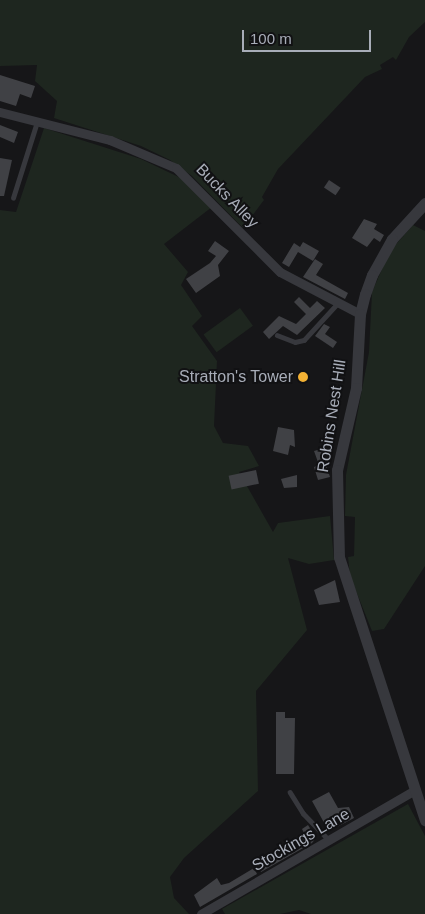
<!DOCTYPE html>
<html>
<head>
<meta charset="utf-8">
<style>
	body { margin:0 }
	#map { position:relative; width:425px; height:914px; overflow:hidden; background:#161618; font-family:Arial,sans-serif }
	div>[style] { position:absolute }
	.green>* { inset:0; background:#1e261f; transform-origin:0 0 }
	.building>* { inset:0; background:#404145; transform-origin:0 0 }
	.service>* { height:4.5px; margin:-2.25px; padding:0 2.25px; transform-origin:2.25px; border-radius:2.25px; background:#37383d }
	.minor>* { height:9px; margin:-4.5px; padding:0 4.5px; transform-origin:4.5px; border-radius:4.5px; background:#37383d }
	.tertiary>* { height:11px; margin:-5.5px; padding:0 5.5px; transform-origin:5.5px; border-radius:5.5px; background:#37383d }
	.dots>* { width:14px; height:14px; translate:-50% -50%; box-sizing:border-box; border:2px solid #111113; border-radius:50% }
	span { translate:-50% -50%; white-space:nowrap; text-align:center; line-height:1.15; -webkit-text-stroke:4px #111113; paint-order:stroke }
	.street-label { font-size:16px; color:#a8adb8 }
	.poi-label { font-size:16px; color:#a8adb8 }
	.right { translate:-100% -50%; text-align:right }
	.scale { position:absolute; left:242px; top:30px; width:129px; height:22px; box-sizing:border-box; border:2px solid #a8adb8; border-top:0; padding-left:6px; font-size:15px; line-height:18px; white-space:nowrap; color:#a8adb8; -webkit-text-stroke:4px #111113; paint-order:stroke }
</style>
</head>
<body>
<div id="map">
	<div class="green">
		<i style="clip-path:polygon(0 0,425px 0,425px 22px,409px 37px,396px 60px,393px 57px,380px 65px,382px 69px,365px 77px,278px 169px,262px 197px,264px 200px,243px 228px,192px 176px,170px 160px,141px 146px,54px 118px,57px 101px,35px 81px,37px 65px,0 66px)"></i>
		<i style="clip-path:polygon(44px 128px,141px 159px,187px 181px,212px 207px,164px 244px,188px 272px,181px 285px,202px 316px,192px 326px,217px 361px,214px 426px,223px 443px,248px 446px,259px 466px,239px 472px,273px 532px,278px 523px,330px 516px,334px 560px,309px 564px,288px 558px,307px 630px,256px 691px,258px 791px,184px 858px,170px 877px,174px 898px,189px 914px,0 914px,0 210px,16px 212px)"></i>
		<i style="clip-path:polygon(413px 225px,425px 231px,425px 566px,384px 629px,372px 631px,350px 576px,348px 557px,354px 556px,355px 517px,345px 516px,346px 475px,369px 352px,372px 292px,390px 251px)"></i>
		<i style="left:240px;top:308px;width:22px;height:45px;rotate:54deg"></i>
		<i style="clip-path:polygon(408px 804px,425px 836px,425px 914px,311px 914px,299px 910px,280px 914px,225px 914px,222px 909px)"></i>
	</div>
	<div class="building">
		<i style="clip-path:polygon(0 75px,35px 86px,31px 98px,20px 94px,16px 106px,0 101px)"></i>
		<i style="clip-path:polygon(0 125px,18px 132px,14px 143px,0 137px)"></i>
		<i style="clip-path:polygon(0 158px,12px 160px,4px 196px,0 196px)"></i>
		<i style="left:329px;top:180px;width:14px;height:9px;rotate:34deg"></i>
		<i style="clip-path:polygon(364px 219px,377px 224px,374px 229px,384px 235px,380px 242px,374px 238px,367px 247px,352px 238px)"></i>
		<i style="clip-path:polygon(215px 241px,229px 251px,218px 265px,220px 276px,196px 293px,186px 279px,210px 263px,216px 256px,208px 251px)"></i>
		<i style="clip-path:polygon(303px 242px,319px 251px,313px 261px,298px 252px,289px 267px,282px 263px,294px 243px,300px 247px)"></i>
		<i style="clip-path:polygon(315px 259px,323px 264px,316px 275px,348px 293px,345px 299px,303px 277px)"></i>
		<i style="clip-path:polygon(299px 297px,310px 308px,317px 301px,325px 308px,297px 335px,283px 326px,269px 339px,263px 332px,279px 316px,296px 324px,306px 314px,294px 302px)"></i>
		<i style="clip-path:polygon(324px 324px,330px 327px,325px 334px,337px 342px,333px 348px,315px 336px)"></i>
		<i style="clip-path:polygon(278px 427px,294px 430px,295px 447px,290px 445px,288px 455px,273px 451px)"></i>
		<i style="clip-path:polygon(321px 449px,330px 477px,318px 480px,314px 467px,319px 465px,314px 451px)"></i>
		<i style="left:256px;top:470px;width:14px;height:28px;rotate:78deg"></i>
		<i style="clip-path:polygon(297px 475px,297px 487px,284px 488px,281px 479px)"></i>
		<i style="clip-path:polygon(335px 580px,340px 602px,319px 605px,314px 590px)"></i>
		<i style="clip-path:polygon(276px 712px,285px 712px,285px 718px,295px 718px,294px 774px,276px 774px)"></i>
		<i style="clip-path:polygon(329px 792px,338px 808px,349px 807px,354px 818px,337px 827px,335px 824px,327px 828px,312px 801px)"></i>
		<i style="clip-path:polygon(308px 825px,316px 838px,312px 843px,261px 872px,256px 863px,304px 833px,302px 829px)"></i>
		<i style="clip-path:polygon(254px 868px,257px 874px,200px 907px,194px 895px,217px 878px,221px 885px,229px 883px)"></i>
	</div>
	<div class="service">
		<i style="left:13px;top:198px;width:80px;rotate:-72.5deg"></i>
		<i style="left:277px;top:335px;width:19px;rotate:21deg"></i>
		<i style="left:295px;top:342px;width:9px;rotate:-13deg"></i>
		<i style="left:304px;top:340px;width:49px;rotate:-47.5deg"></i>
		<i style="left:290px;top:792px;width:25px;rotate:58deg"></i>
		<i style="left:303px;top:813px;width:37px;rotate:46deg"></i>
	</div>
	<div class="minor">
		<i style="left:0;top:112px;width:114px;rotate:14.3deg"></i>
		<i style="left:110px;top:140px;width:72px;rotate:23deg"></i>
		<i style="left:176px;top:168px;width:147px;rotate:45deg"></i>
		<i style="left:280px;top:272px;width:90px;rotate:27.7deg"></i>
		<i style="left:201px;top:914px;width:247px;rotate:-30.1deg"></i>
	</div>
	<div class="tertiary">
		<i style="left:425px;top:203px;width:49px;rotate:132.5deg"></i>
		<i style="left:392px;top:239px;width:41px;rotate:119.1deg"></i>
		<i style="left:372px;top:275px;width:20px;rotate:110deg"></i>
		<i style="left:365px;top:294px;width:21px;rotate:104deg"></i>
		<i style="left:360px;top:314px;width:74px;rotate:93.1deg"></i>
		<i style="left:356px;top:388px;width:84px;rotate:103deg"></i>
		<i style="left:337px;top:470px;width:87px;rotate:88.7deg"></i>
		<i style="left:339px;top:557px;width:277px;rotate:71.9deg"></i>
	</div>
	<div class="dots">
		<i style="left:303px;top:377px;background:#f2b134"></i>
	</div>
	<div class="street-label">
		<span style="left:227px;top:196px;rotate:46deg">Bucks Alley</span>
		<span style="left:332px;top:416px;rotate:-81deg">Robins Nest Hill</span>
		<span style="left:301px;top:840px;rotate:-30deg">Stockings Lane</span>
	</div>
	<div class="poi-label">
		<span class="right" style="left:293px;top:377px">Stratton's Tower</span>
	</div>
	<div class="scale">100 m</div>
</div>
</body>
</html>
